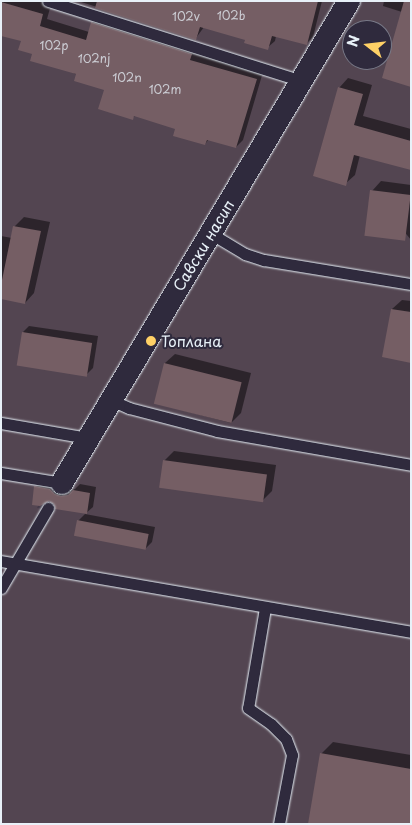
<!DOCTYPE html>
<html>
<head>
<meta charset="utf-8">
<style>
	body { margin:0 }
	#map { position:relative; width:412px; height:825px; overflow:hidden; background:#443a49; font-family:"Playpen Sans",sans-serif }
	div>[style] { position:absolute }
	.built>* { inset:0; background:#534551 }
	.shadow>* { inset:0; background:#0007 }
	.building>* { inset:0; background:#755e64; transform-origin:0 0 }
	.roads { filter:drop-shadow(0 0 1px #e8f1f8) drop-shadow(0 0 1px #e8f1f8) }
	.lane>* { height:11px; margin:-5.5px; padding:0 5.5px; transform-origin:5.5px; border-radius:5.5px; background:#2f2a3d }
	.street>* { height:22px; margin:-11px; padding:0 11px; transform-origin:11px; border-radius:11px; background:#2f2a3d }
	.dots>* { width:14px; height:14px; translate:-50% -50%; box-sizing:border-box; border:2px solid #2f2a3d; border-radius:50% }
	span { translate:-50% -50%; white-space:nowrap; text-align:center; line-height:1.15; -webkit-text-stroke:4px #2f2a3d; paint-order:stroke }
	.number-label { font-size:12px; color:#cbccd3 }
	.number-label span { -webkit-text-stroke-width:0 }
	.street-label { font-size:15px; color:#e8f1f8 }
	.poi-label { font-size:15px; color:#e8f1f8 }
	.left { translate:0 -50%; text-align:left }
	.frame { position:absolute; inset:0; border:2px solid #e8f1f8; pointer-events:none }
	.north { position:absolute; left:342px; top:20px; width:50px; height:50px; box-sizing:border-box; background:#2f2a3d; border:1px solid #797a88; border-radius:50%; rotate:286deg; font-size:14px; font-weight:700; line-height:20px; text-align:center; color:#e8f1f8 }
	.north::after { content:''; display:block; margin:auto; width:18px; height:22px; background:#ffd166; clip-path:polygon(50% 0,100% 100%,50% 72%,0 100%) }
</style>
</head>
<body>
<div id="map">
	<div class="built">
		<i style="clip-path:polygon(evenodd,1px 1px,342px 1px,37px 508px,54px 510px,237px 203px,353px 1px,411px 1px,411px 824px,1px 824px,1px 1px,352px 30px,382px 30px,382px 60px,352px 60px,352px 30px)"></i>
	</div>
	<div class="shadow">
		<i style="clip-path:polygon(1px 1px,52px 1px,47px 19px,89px 32px,92px 23px,99px 16px,263px 72px,243px 140px,236px 147px,209px 139px,205px 144px,176px 128px,136px 115px,132px 118px,106px 89px,33px 53px,22px 40px,1px 34px)"></i>
		<i style="clip-path:polygon(78px 1px,322px 1px,313px 37px,306px 44px,276px 36px,275px 41px,267px 48px,246px 39px,204px 27px,196px 38px)"></i>
		<i style="clip-path:polygon(384px 1px,411px 1px,402px 12px,383px 6px)"></i>
		<i style="clip-path:polygon(348px 78px,372px 85px,363px 116px,411px 129px,411px 169px,360px 155px,355px 175px,345px 184px,339px 88px)"></i>
		<i style="clip-path:polygon(381px 181px,411px 185px,411px 240px,372px 191px)"></i>
		<i style="clip-path:polygon(24px 217px,50px 222px,34px 293px,25px 303px,1px 298px,1px 236px,12px 238px,15px 226px)"></i>
		<i style="clip-path:polygon(402px 300px,411px 301px,411px 361px,392px 309px)"></i>
		<i style="clip-path:polygon(29px 326px,98px 336px,93px 368px,86px 375px,23px 332px)"></i>
		<i style="clip-path:polygon(175px 354px,251px 373px,241px 413px,231px 423px,155px 403px,165px 363px)"></i>
		<i style="clip-path:polygon(174px 451px,276px 465px,272px 491px,262px 501px,164px 461px)"></i>
		<i style="clip-path:polygon(42px 481px,68px 491px,75px 489px,80px 484px,96px 487px,93px 507px,85px 514px,155px 527px,152px 542px,145px 549px,78px 521px,86px 513px,55px 503px,36px 487px)"></i>
		<i style="clip-path:polygon(333px 742px,411px 755px,411px 824px,321px 754px)"></i>
	</div>
	<div class="building">
		<i style="clip-path:polygon(97px 1px,318px 1px,307px 45px,272px 36px,268px 50px,244px 43px,245px 40px,200px 27px,196px 40px,95px 8px)"></i>
		<i style="clip-path:polygon(404px 1px,411px 1px,411px 87px,382px 78px)"></i>
		<i style="clip-path:polygon(1px 2px,43px 14px,40px 26px,86px 40px,91px 22px,192px 54px,190px 60px,257px 79px,236px 148px,207px 140px,205px 145px,173px 136px,175px 129px,134px 116px,133px 120px,98px 109px,104px 90px,74px 81px,76px 74px,30px 61px,32px 54px,18px 50px,21px 41px,1px 36px)"></i>
		<i style="clip-path:polygon(338px 87px,363px 94px,354px 125px,411px 141px,411px 170px,354px 155px,346px 186px,313px 176px)"></i>
		<i style="left:370px;top:190px;width:41px;height:46px;rotate:7deg"></i>
		<i style="clip-path:polygon(13px 226px,41px 231px,25px 304px,1px 299px,1px 285px)"></i>
		<i style="clip-path:polygon(391px 309px,411px 312px,411px 363px,382px 357px)"></i>
		<i style="left:22px;top:332px;width:71px;height:34px;rotate:9deg"></i>
		<i style="left:164px;top:363px;width:80px;height:42px;rotate:14deg"></i>
		<i style="left:163px;top:460px;width:105px;height:28px;rotate:8deg"></i>
		<i style="clip-path:polygon(34px 486px,50px 489px,55px 494px,61px 496px,68px 495px,73px 490px,90px 493px,87px 514px,55px 509px,54px 504px,49px 501px,40px 506px,32px 505px)"></i>
		<i style="left:77px;top:520px;width:73px;height:16px;rotate:11deg"></i>
		<i style="clip-path:polygon(320px 753px,411px 769px,411px 824px,308px 824px)"></i>
	</div>
	<div class="roads">
		<div class="lane">
			<i style="left:48px;top:1px;width:265px;rotate:17.5deg"></i>
			<i style="left:210px;top:233px;width:41px;rotate:31deg"></i>
			<i style="left:245px;top:254px;width:20px;rotate:18deg"></i>
			<i style="left:264px;top:260px;width:149px;rotate:9.3deg"></i>
			<i style="left:111px;top:400px;width:20px;rotate:24deg"></i>
			<i style="left:129px;top:408px;width:91px;rotate:14.6deg"></i>
			<i style="left:217px;top:431px;width:197px;rotate:9.9deg"></i>
			<i style="left:1px;top:423px;width:88px;rotate:9.8deg"></i>
			<i style="left:1px;top:473px;width:62px;rotate:9.3deg"></i>
			<i style="left:62px;top:483px;width:4px;rotate:124deg"></i>
			<i style="left:1px;top:561px;width:416px;rotate:9.8deg"></i>
			<i style="left:1px;top:588px;width:93px;rotate:-59.6deg"></i>
			<i style="left:265px;top:608px;width:101px;rotate:99.6deg"></i>
			<i style="left:248px;top:708px;width:28px;rotate:35deg"></i>
			<i style="left:271px;top:724px;width:21px;rotate:45deg"></i>
			<i style="left:286px;top:739px;width:17px;rotate:69deg"></i>
			<i style="left:292px;top:755px;width:70px;rotate:100.7deg"></i>
		</div>
		<div class="street">
			<i style="left:62px;top:483px;width:561px;rotate:-59.23deg"></i>
		</div>
	</div>
	<div class="dots">
		<i style="left:151px;top:341px;background:#ffd166"></i>
	</div>
	<div class="number-label">
		<span style="left:231px;top:16px">102b</span>
		<span style="left:186px;top:17px">102v</span>
		<span style="left:54px;top:46px">102p</span>
		<span style="left:94px;top:59px">102nj</span>
		<span style="left:127px;top:78px">102n</span>
		<span style="left:165px;top:90px">102m</span>
	</div>
	<div class="street-label">
		<span style="left:203px;top:245px;rotate:-59deg">Савски насип</span>
	</div>
	<div class="poi-label">
		<span class="left" style="left:161px;top:341px">Топлана</span>
	</div>
	<div class="frame"></div>
	<div class="north">N</div>
</div>
</body>
</html>
